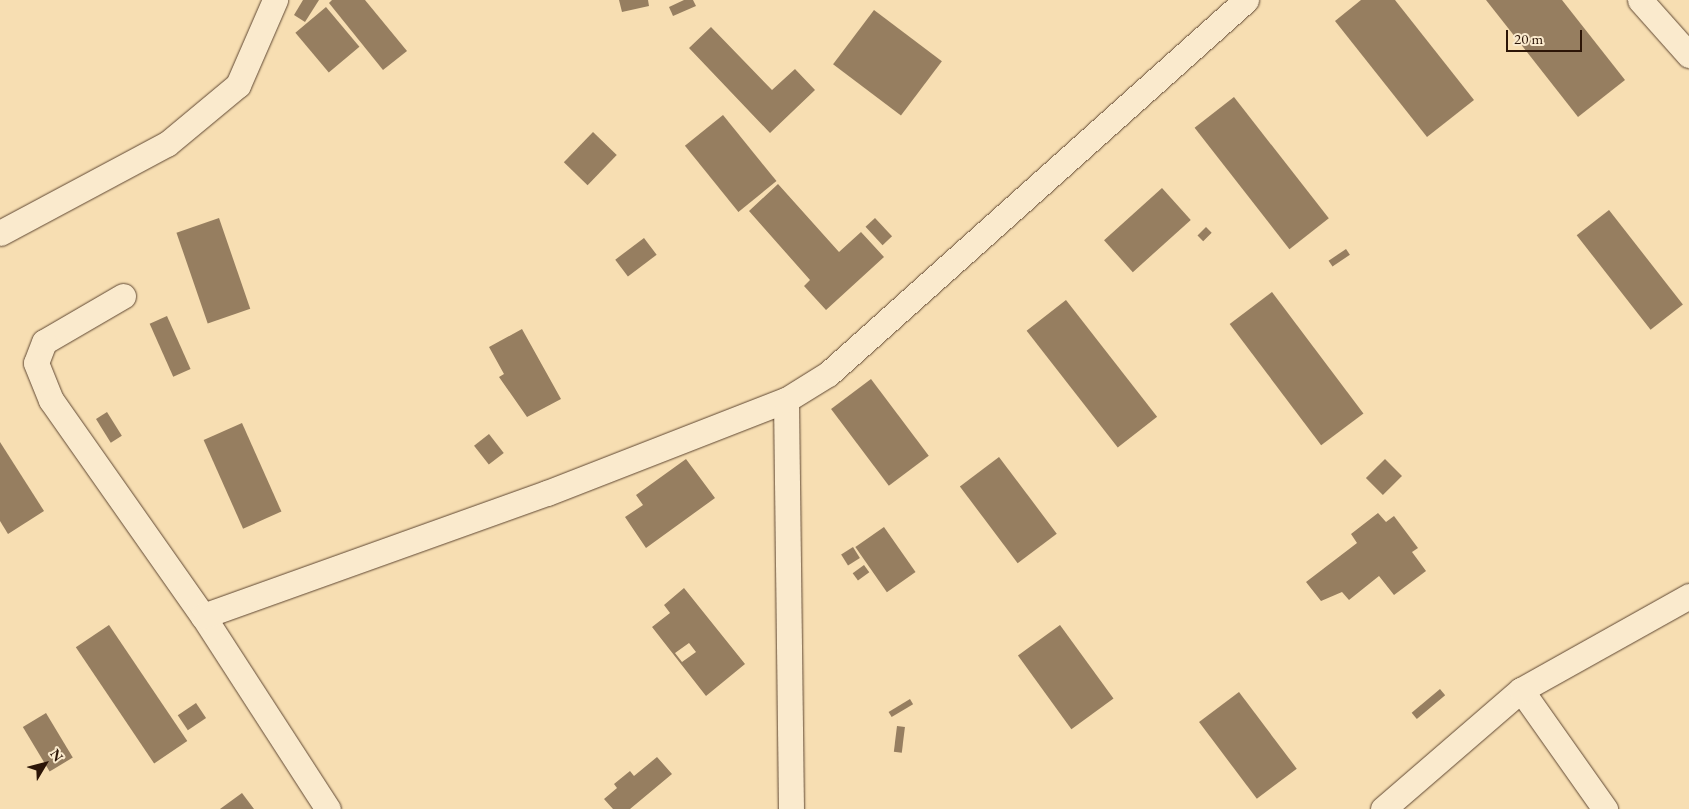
<!DOCTYPE html>
<html>
<head>
<meta charset="utf-8">
<style>
	body { margin:0 }
	#map { position:relative; width:1689px; height:809px; overflow:hidden; background:#f7deb2; font-family:"EB Garamond",serif }
	div>[style] { position:absolute }
	.building>* { inset:0; background:#967e60; transform-origin:0 0 }
	.roads { filter:drop-shadow(0 0 1px #5f4732) drop-shadow(0 0 1px #5f4732) }
	.minor>* { height:25px; margin:-12.5px; padding:0 12.5px; transform-origin:12.5px; border-radius:12.5px; background:#faeacd }
	span { translate:-50% -50%; white-space:nowrap; text-align:center; line-height:1.15; -webkit-text-stroke:4px #faeacd; paint-order:stroke }
	.north { position:absolute; left:20px; top:739px; width:50px; height:50px; -webkit-text-stroke:4px #faeacd; paint-order:stroke; rotate:53deg; font-size:14px; font-weight:700; line-height:20px; text-align:center; color:#2c1507 }
	.north::after { content:''; display:block; margin:auto; width:18px; height:22px; background:#2c1507; clip-path:polygon(50% 0,100% 100%,50% 72%,0 100%) }
	.scale { position:absolute; left:1506px; top:30px; width:76px; height:22px; box-sizing:border-box; border:2px solid #2c1507; border-top:0; padding-left:6px; font-size:15px; line-height:18px; white-space:nowrap; color:#2c1507; -webkit-text-stroke:4px #faeacd; paint-order:stroke }
</style>
</head>
<body>
<div id="map">
	<div class="building">
		<i style="clip-path:polygon(303px 0,319px 0,305px 22px,294px 15px)"></i>
		<i style="clip-path:polygon(332px 0,365px 0,407px 51px,383px 70px,329px 3px)"></i>
		<i style="clip-path:polygon(619px 0,648px 0,649px 6px,622px 12px)"></i>
		<i style="clip-path:polygon(684px 0,693px 0,696px 6px,673px 16px,669px 7px)"></i>
		<i style="clip-path:polygon(1361px 0,1395px 0,1474px 100px,1427px 137px,1335px 21px)"></i>
		<i style="clip-path:polygon(1486px 0,1562px 0,1625px 80px,1578px 117px)"></i>
		<i style="left:326px;top:7px;width:52px;height:40px;rotate:50deg"></i>
		<i style="left:874px;top:10px;width:85px;height:68px;rotate:37deg"></i>
		<i style="clip-path:polygon(711px 27px,772px 90px,795px 69px,815px 90px,770px 133px,689px 48px)"></i>
		<i style="left:1234px;top:97px;width:154px;height:50px;rotate:52deg"></i>
		<i style="left:723px;top:115px;width:85px;height:49px;rotate:51deg"></i>
		<i style="left:593px;top:132px;width:33px;height:42px;rotate:44deg"></i>
		<i style="clip-path:polygon(778px 184px,839px 252px,861px 232px,884px 257px,826px 310px,804px 286px,810px 280px,749px 211px)"></i>
		<i style="left:1162px;top:188px;width:43px;height:78px;rotate:48deg"></i>
		<i style="left:1609px;top:210px;width:120px;height:41px;rotate:52deg"></i>
		<i style="left:219px;top:218px;width:96px;height:45px;rotate:71deg"></i>
		<i style="left:875px;top:218px;width:25px;height:13px;rotate:47deg"></i>
		<i style="left:1206px;top:227px;width:8px;height:12px;rotate:45deg"></i>
		<i style="left:644px;top:238px;width:21px;height:36px;rotate:53deg"></i>
		<i style="left:1346px;top:249px;width:7px;height:21px;rotate:56deg"></i>
		<i style="left:1272px;top:292px;width:152px;height:53px;rotate:53deg"></i>
		<i style="left:1066px;top:300px;width:148px;height:50px;rotate:52deg"></i>
		<i style="left:167px;top:316px;width:58px;height:19px;rotate:66deg"></i>
		<i style="clip-path:polygon(522px 329px,561px 399px,527px 417px,499px 377px,504px 374px,489px 347px)"></i>
		<i style="left:871px;top:379px;width:96px;height:50px;rotate:53deg"></i>
		<i style="left:107px;top:412px;width:28px;height:13px;rotate:58deg"></i>
		<i style="left:242px;top:423px;width:97px;height:42px;rotate:66deg"></i>
		<i style="left:489px;top:434px;width:24px;height:19px;rotate:52deg"></i>
		<i style="clip-path:polygon(0 442px,44px 511px,8px 534px,0 521px)"></i>
		<i style="left:999px;top:457px;width:96px;height:49px;rotate:53deg"></i>
		<i style="clip-path:polygon(686px 459px,715px 498px,646px 548px,625px 517px,643px 505px,636px 495px)"></i>
		<i style="left:1385px;top:459px;width:24px;height:27px;rotate:45deg"></i>
		<i style="clip-path:polygon(1378px 513px,1386px 522px,1394px 516px,1418px 548px,1412px 552px,1426px 571px,1394px 595px,1379px 576px,1349px 600px,1342px 592px,1321px 601px,1306px 582px,1357px 543px,1351px 534px)"></i>
		<i style="left:884px;top:527px;width:55px;height:35px;rotate:55deg"></i>
		<i style="left:853px;top:547px;width:13px;height:14px;rotate:58deg"></i>
		<i style="left:864px;top:565px;width:9px;height:14px;rotate:54deg"></i>
		<i style="clip-path:polygon(evenodd,684px 588px,745px 664px,706px 696px,652px 627px,670px 613px,664px 605px,684px 588px,689px 643px,696px 652px,682px 662px,675px 653px,689px 643px)"></i>
		<i style="left:109px;top:625px;width:140px;height:40px;rotate:56deg"></i>
		<i style="left:1060px;top:625px;width:91px;height:52px;rotate:54deg"></i>
		<i style="left:1440px;top:689px;width:8px;height:37px;rotate:50deg"></i>
		<i style="left:1239px;top:692px;width:96px;height:50px;rotate:53deg"></i>
		<i style="left:910px;top:699px;width:6px;height:25px;rotate:59deg"></i>
		<i style="left:196px;top:703px;width:18px;height:22px;rotate:56deg"></i>
		<i style="left:46px;top:713px;width:52px;height:27px;rotate:59deg"></i>
		<i style="left:897px;top:726px;width:8px;height:26px;rotate:7deg"></i>
		<i style="clip-path:polygon(657px 757px,672px 774px,630px 809px,613px 809px,604px 799px,617px 788px,614px 784px,630px 771px,634px 776px)"></i>
		<i style="clip-path:polygon(242px 793px,254px 809px,220px 809px)"></i>
	</div>
	<div class="roads">
		<div class="minor">
			<i style="left:1640px;top:0;width:74px;rotate:48.3deg"></i>
			<i style="left:0;top:233px;width:189px;rotate:-28.1deg"></i>
			<i style="left:167px;top:144px;width:92px;rotate:-39.7deg"></i>
			<i style="left:238px;top:85px;width:93px;rotate:-66.5deg"></i>
			<i style="left:123px;top:296px;width:91px;rotate:149.8deg"></i>
			<i style="left:44px;top:342px;width:22px;rotate:111deg"></i>
			<i style="left:36px;top:363px;width:40px;rotate:68deg"></i>
			<i style="left:51px;top:400px;width:264px;rotate:54.9deg"></i>
			<i style="left:203px;top:616px;width:230px;rotate:57.1deg"></i>
			<i style="left:786px;top:400px;width:409px;rotate:89.3deg"></i>
			<i style="left:203px;top:616px;width:365px;rotate:-19.7deg"></i>
			<i style="left:547px;top:493px;width:256px;rotate:-21.3deg"></i>
			<i style="left:786px;top:400px;width:49px;rotate:-31.8deg"></i>
			<i style="left:828px;top:374px;width:561px;rotate:-41.82deg"></i>
			<i style="left:1521px;top:690px;width:146px;rotate:54.8deg"></i>
			<i style="left:1383px;top:809px;width:182px;rotate:-40.8deg"></i>
			<i style="left:1521px;top:690px;width:193px;rotate:-29.2deg"></i>
		</div>
	</div>
	<div class="north">N</div>
	<div class="scale">20 m</div>
</div>
</body>
</html>
